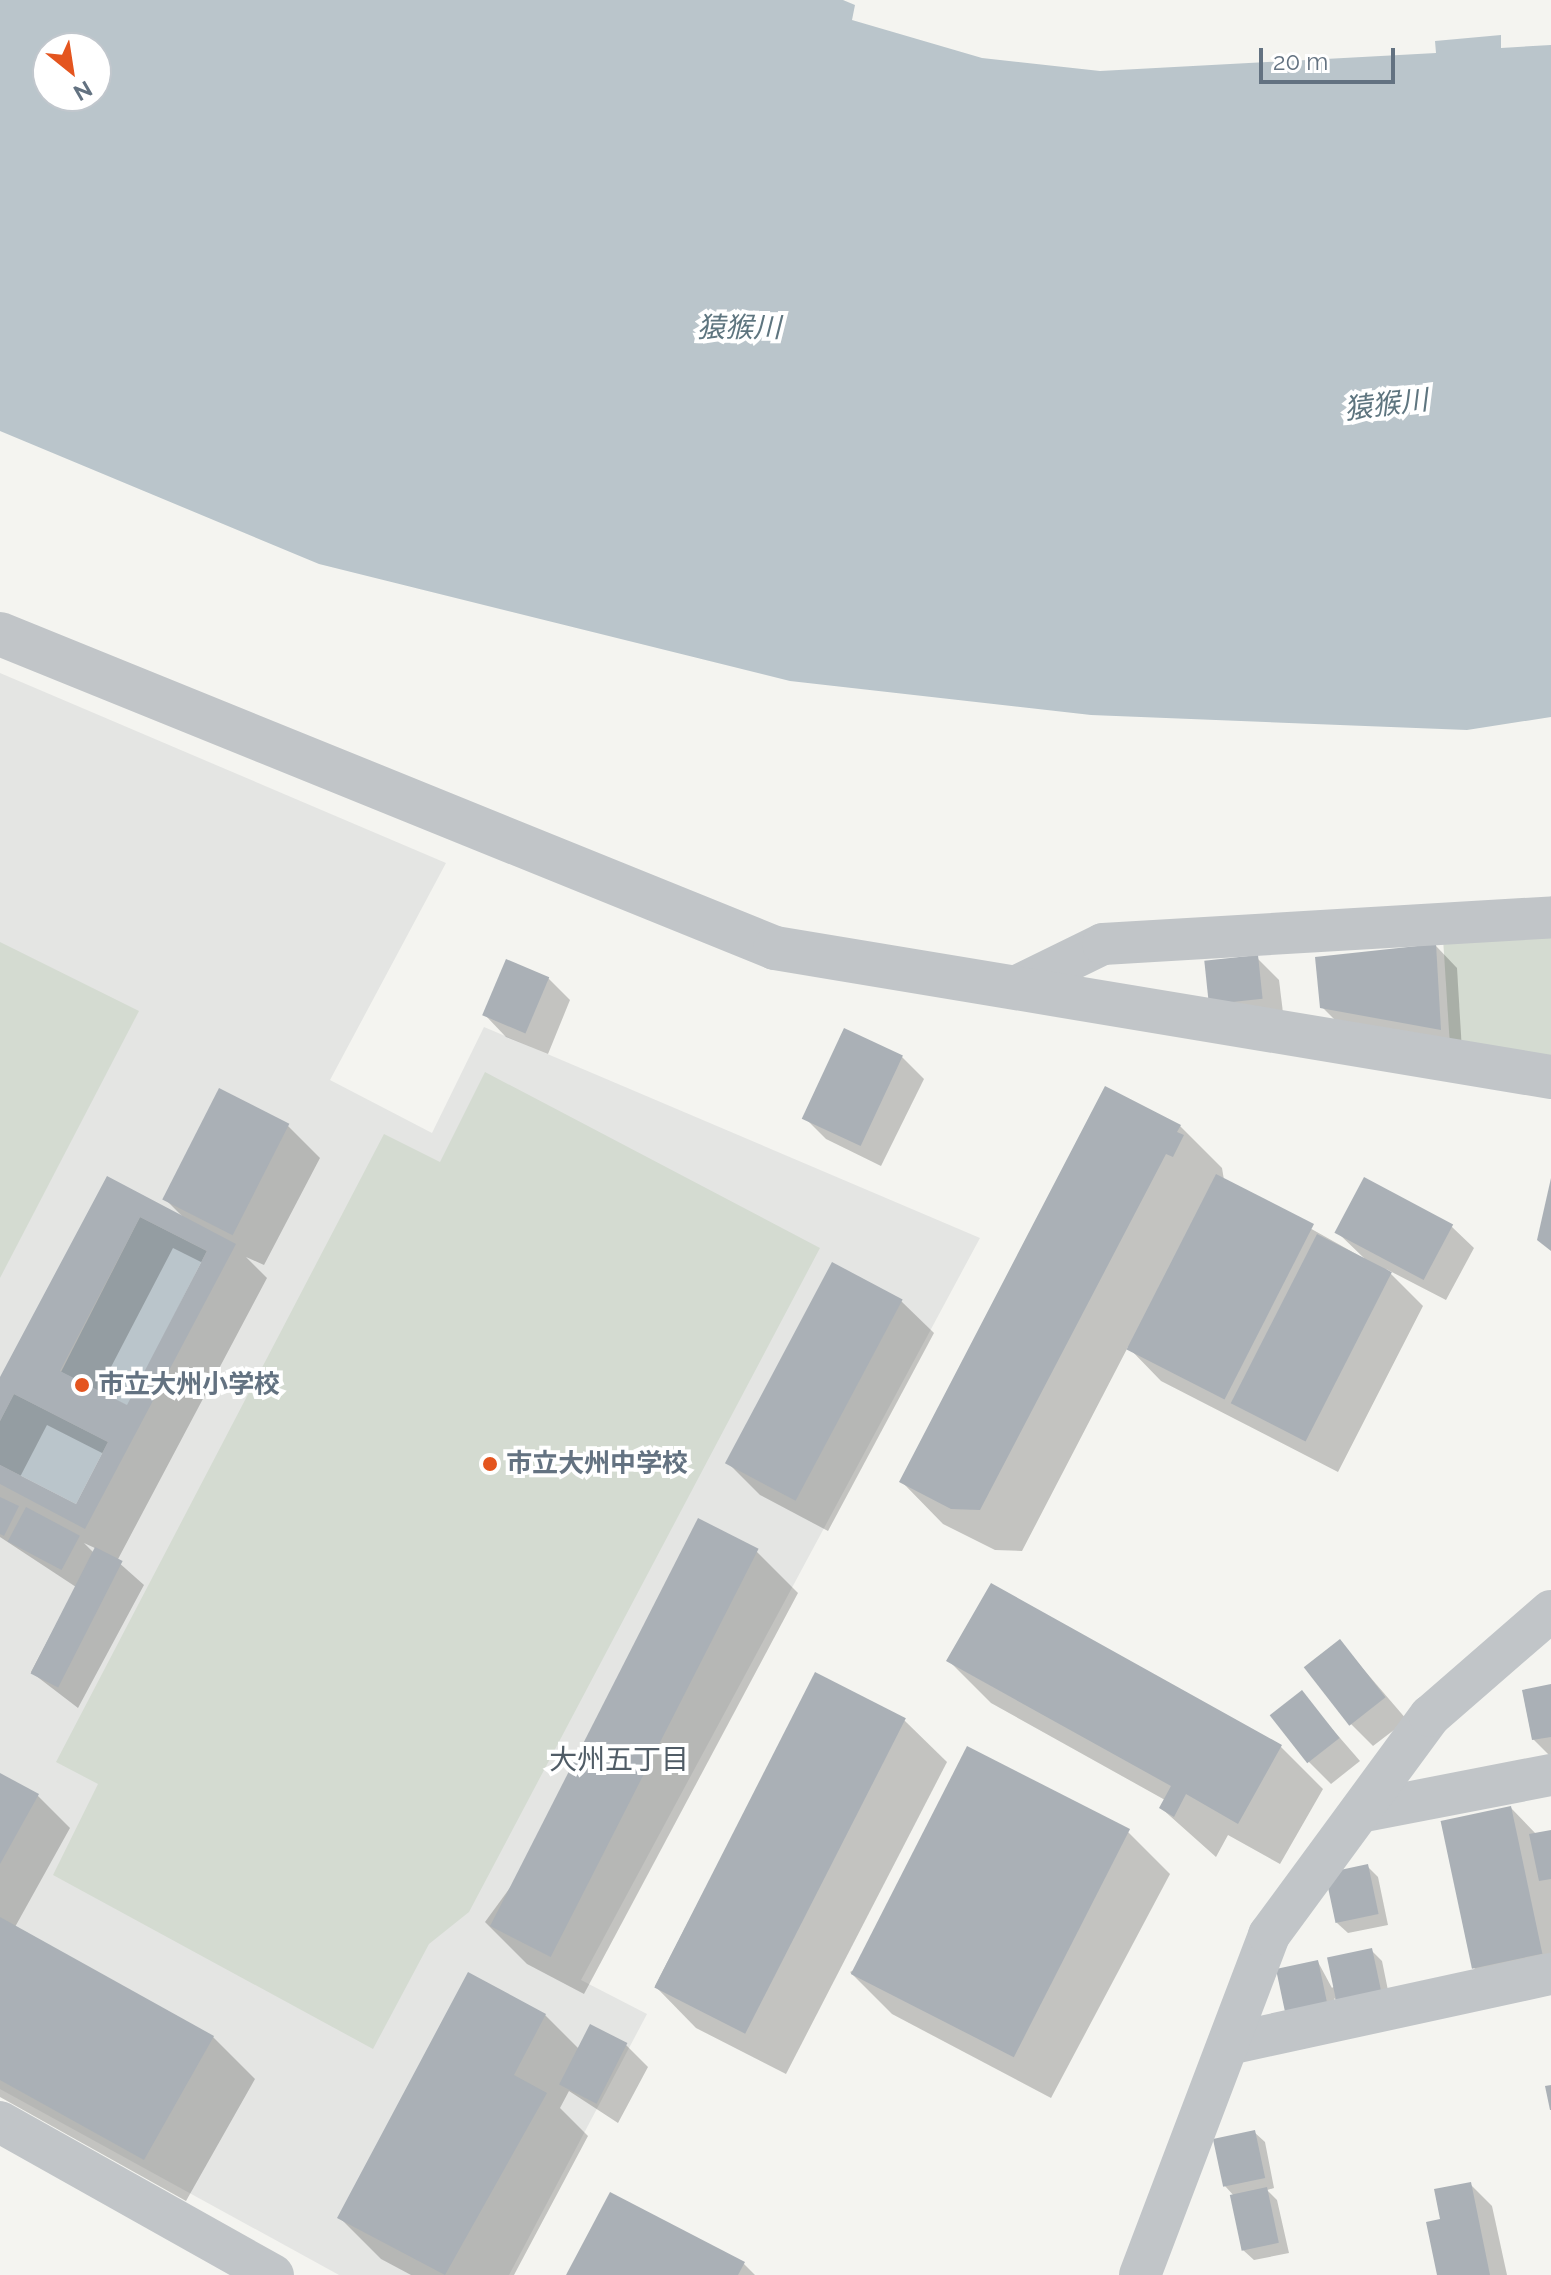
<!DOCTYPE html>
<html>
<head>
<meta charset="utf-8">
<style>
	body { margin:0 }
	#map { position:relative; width:1551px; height:2275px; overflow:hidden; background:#f4f4f0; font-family:Raleway,"Noto Sans JP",sans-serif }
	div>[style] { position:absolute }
	.built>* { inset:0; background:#e4e5e3 }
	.green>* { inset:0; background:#d4dbd1 }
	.water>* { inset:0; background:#bac5cb; transform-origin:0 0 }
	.shadow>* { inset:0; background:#0003 }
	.building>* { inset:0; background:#aab0b6; transform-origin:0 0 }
	.minor>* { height:42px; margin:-21px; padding:0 21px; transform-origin:21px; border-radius:21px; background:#c1c5c8 }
	.tertiary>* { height:44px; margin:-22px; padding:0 22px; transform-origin:22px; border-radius:22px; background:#c1c5c8 }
	.dots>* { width:22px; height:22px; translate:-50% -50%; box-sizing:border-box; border:4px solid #fff; border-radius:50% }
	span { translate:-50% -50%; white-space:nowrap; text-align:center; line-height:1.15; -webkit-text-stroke:8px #fff; paint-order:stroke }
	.poi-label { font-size:26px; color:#637281; font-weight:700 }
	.left { translate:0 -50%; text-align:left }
	.water-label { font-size:28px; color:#5e757f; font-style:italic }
	.neighbourhood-label { font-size:28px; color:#505c66 }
	.north { position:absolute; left:32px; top:32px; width:80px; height:80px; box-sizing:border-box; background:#fff; border:2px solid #c1c7cd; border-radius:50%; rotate:150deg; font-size:22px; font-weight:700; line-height:32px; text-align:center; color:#637281 }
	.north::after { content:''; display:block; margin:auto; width:28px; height:36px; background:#e4551f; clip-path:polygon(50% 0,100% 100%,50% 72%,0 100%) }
	.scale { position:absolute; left:1259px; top:48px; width:136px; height:36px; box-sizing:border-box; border:4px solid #637281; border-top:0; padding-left:10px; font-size:24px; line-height:28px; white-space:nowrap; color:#637281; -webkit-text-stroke:6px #fff; paint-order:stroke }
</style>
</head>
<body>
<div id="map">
	<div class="built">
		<i style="clip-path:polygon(0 673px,446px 863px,330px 1080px,432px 1133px,484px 1027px,980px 1238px,581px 1980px,647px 2014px,509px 2275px,339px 2275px,0 2089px)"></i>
	</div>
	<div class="green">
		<i style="clip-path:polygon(1551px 934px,1551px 1061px,1450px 1046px,1443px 938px)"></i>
		<i style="clip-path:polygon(0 942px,139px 1011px,0 1278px)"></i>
		<i style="clip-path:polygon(485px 1072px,820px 1248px,469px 1912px,429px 1944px,373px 2049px,53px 1875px,98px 1784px,56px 1762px,384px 1134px,440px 1162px)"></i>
	</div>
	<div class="water">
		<i style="clip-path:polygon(evenodd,0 0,843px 0,855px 5px,852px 20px,982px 58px,1100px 71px,1436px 53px,1435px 41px,1501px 35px,1501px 48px,1551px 45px,1551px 717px,1467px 730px,1091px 715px,790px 681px,319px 564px,0 431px,0 0,96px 48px,96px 96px,48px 96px,48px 48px,96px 48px)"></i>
		<i style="left:140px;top:1217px;width:75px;height:174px;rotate:27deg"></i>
		<i style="clip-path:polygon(14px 1394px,108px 1442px,76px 1504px,0 1465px,0 1421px)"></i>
	</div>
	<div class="shadow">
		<i style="clip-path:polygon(1436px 946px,1457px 968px,1462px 1051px,1344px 1029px,1322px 1007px)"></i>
		<i style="clip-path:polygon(1257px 958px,1279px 980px,1284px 1021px,1210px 1004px)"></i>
		<i style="clip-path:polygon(548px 978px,570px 1000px,548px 1054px,506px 1037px,485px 1015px)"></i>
		<i style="clip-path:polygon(902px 1057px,924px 1079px,881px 1166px,826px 1139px,804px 1117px)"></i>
		<i style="clip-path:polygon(evenodd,288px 1126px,320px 1158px,264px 1265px,246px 1257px,267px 1278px,117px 1561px,144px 1585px,78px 1708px,31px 1672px,76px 1587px,0 1537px,0 1381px,108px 1179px,183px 1217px,164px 1198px,288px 1126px,173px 1248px,203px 1263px,128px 1407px,98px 1392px,173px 1248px,288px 1126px,47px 1425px,104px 1454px,77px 1507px,20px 1477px,47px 1425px,288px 1126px,84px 1543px,97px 1549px,94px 1553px,84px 1543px)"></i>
		<i style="clip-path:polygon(1180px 1126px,1222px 1168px,1224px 1180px,1365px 1259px,1337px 1232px,1452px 1227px,1474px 1248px,1446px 1300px,1386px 1269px,1423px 1306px,1338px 1472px,1161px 1381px,1128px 1347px,1022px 1551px,995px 1550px,943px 1524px,902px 1482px)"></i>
		<i style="clip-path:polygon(901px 1301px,934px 1333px,828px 1531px,760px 1495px,727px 1462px)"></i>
		<i style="clip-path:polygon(756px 1551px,798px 1593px,584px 1994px,527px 1964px,485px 1922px)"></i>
		<i style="clip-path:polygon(992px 1585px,1281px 1747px,1323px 1789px,1280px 1864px,1228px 1835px,1216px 1857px,1161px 1808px,1165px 1800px,991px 1703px,949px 1661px)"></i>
		<i style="clip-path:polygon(1340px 1642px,1407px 1720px,1373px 1746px,1351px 1724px)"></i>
		<i style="clip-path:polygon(816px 1675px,905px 1721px,947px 1762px,786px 2074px,696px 2028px,655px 1986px)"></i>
		<i style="clip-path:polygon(1551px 1686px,1551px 1757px,1533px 1739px)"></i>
		<i style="clip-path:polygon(1301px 1693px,1360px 1761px,1331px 1784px,1309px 1762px)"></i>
		<i style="clip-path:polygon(0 1775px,38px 1796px,70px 1828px,15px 1927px,213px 2037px,255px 2079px,186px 2201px,0 2097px)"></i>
		<i style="clip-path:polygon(1511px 1808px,1537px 1835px,1551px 1832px,1551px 1991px,1507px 2000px,1474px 1968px)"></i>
		<i style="clip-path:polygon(1128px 1832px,1170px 1874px,1051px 2098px,892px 2014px,850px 1972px)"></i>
		<i style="clip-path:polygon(1367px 1866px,1378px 1877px,1388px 1925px,1348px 1933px,1337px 1923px)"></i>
		<i style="clip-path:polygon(1372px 1951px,1382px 1961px,1391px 2005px,1349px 2014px,1334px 1998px,1338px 2017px,1298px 2025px,1318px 1962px,1332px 1988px)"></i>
		<i style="clip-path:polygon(545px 2015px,579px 2049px,626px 2045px,648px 2067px,618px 2123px,569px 2091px,560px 2108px,588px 2136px,514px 2275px,411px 2275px,381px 2259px,339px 2217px)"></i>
		<i style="clip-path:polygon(1254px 2132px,1265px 2142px,1274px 2188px,1267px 2190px,1277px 2200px,1289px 2253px,1254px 2260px,1243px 2250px,1235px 2197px,1225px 2186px)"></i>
		<i style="clip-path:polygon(1470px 2184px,1492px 2206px,1507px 2275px,1439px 2275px,1443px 2221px)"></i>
		<i style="clip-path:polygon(744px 2264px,755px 2275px,569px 2275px)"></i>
	</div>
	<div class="building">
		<i style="clip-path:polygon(1436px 944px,1441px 1030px,1320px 1008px,1315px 957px)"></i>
		<i style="left:1258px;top:955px;width:44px;height:54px;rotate:84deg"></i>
		<i style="left:506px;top:959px;width:47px;height:61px;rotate:23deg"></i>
		<i style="left:844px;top:1028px;width:65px;height:100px;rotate:25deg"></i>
		<i style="clip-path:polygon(1105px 1086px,1181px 1125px,1177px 1132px,1184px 1135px,1173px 1157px,1166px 1154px,980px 1510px,951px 1509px,899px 1482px)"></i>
		<i style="left:219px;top:1088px;width:79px;height:125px;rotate:27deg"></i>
		<i style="left:1216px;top:1174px;width:110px;height:197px;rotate:27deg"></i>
		<i style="clip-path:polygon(evenodd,107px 1176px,236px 1244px,85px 1529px,0 1484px,0 1465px,76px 1504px,108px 1442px,14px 1394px,0 1421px,0 1377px,107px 1176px,140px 1217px,207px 1251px,127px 1405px,60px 1371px,140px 1217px)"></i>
		<i style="left:1364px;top:1177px;width:101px;height:63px;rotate:28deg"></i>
		<i style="clip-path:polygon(1551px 1178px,1551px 1251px,1537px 1240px)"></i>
		<i style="left:1317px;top:1234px;width:84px;height:190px;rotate:27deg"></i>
		<i style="left:832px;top:1262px;width:80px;height:228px;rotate:28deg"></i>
		<i style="clip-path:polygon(0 1497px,19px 1506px,4px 1536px,0 1534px)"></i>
		<i style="left:26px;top:1507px;width:61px;height:39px;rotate:28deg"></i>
		<i style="left:698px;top:1518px;width:68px;height:458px;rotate:27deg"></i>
		<i style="left:95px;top:1547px;width:31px;height:142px;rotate:27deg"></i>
		<i style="clip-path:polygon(991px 1583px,1282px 1745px,1238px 1824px,1186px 1794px,1174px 1817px,1159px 1808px,1171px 1786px,946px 1661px)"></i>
		<i style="left:1340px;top:1639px;width:74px;height:46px;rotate:52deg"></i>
		<i style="left:815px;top:1672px;width:102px;height:354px;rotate:27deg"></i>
		<i style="clip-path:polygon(1551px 1684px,1551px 1737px,1532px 1740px,1522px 1690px)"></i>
		<i style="left:1302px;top:1690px;width:61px;height:41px;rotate:52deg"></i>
		<i style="left:967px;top:1746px;width:183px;height:256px;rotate:27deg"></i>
		<i style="clip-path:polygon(0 1773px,39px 1794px,0 1864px)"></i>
		<i style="left:1511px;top:1806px;width:151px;height:72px;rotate:78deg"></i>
		<i style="clip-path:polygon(1551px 1830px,1551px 1879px,1539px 1881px,1529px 1834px)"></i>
		<i style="left:1368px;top:1864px;width:51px;height:44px;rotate:78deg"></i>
		<i style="clip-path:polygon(0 1917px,214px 2036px,144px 2160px,0 2080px)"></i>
		<i style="left:1372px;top:1948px;width:48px;height:46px;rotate:78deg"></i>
		<i style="left:1318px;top:1960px;width:48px;height:43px;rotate:78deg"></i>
		<i style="clip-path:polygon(468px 1972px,546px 2014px,514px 2075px,547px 2093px,445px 2275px,337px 2218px)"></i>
		<i style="left:590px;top:2024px;width:42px;height:68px;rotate:27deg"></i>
		<i style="clip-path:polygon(1551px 2085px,1551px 2110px,1550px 2110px,1545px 2086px)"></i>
		<i style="left:1255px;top:2130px;width:49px;height:43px;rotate:78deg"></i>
		<i style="clip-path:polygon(1471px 2182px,1490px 2275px,1437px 2275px,1426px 2222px,1440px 2219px,1434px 2189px)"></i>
		<i style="left:1267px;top:2187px;width:57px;height:38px;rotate:78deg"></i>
		<i style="clip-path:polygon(610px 2192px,745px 2262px,738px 2275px,566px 2275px)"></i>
	</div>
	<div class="minor">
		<i style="left:1013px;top:988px;width:100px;rotate:-26.1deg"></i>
		<i style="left:1103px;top:944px;width:449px;rotate:-3.4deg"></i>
		<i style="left:1360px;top:1812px;width:195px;rotate:-11deg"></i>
		<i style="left:1229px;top:2044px;width:330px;rotate:-12.3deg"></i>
		<i style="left:0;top:2122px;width:313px;rotate:29.3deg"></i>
		<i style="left:1140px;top:2275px;width:364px;rotate:-69.2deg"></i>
		<i style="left:1269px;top:1935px;width:272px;rotate:-53.7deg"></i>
		<i style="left:1430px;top:1716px;width:160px;rotate:-41deg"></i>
	</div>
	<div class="tertiary">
		<i style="left:0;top:634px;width:836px;rotate:22.06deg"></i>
		<i style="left:775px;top:948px;width:787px;rotate:9.44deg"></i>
	</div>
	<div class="dots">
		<i style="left:82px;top:1385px;background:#e4551f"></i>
		<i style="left:490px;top:1464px;background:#e4551f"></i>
	</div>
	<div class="poi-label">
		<span class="left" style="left:98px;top:1385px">市立大州小学校</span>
		<span class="left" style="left:506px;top:1464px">市立大州中学校</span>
	</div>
	<div class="water-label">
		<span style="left:739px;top:328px">猿猴川</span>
		<span style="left:1386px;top:405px;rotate:-7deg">猿猴川</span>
	</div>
	<div class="neighbourhood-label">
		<span style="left:619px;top:1760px">大州五丁目</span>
	</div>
	<div class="north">N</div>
	<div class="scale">20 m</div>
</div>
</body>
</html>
